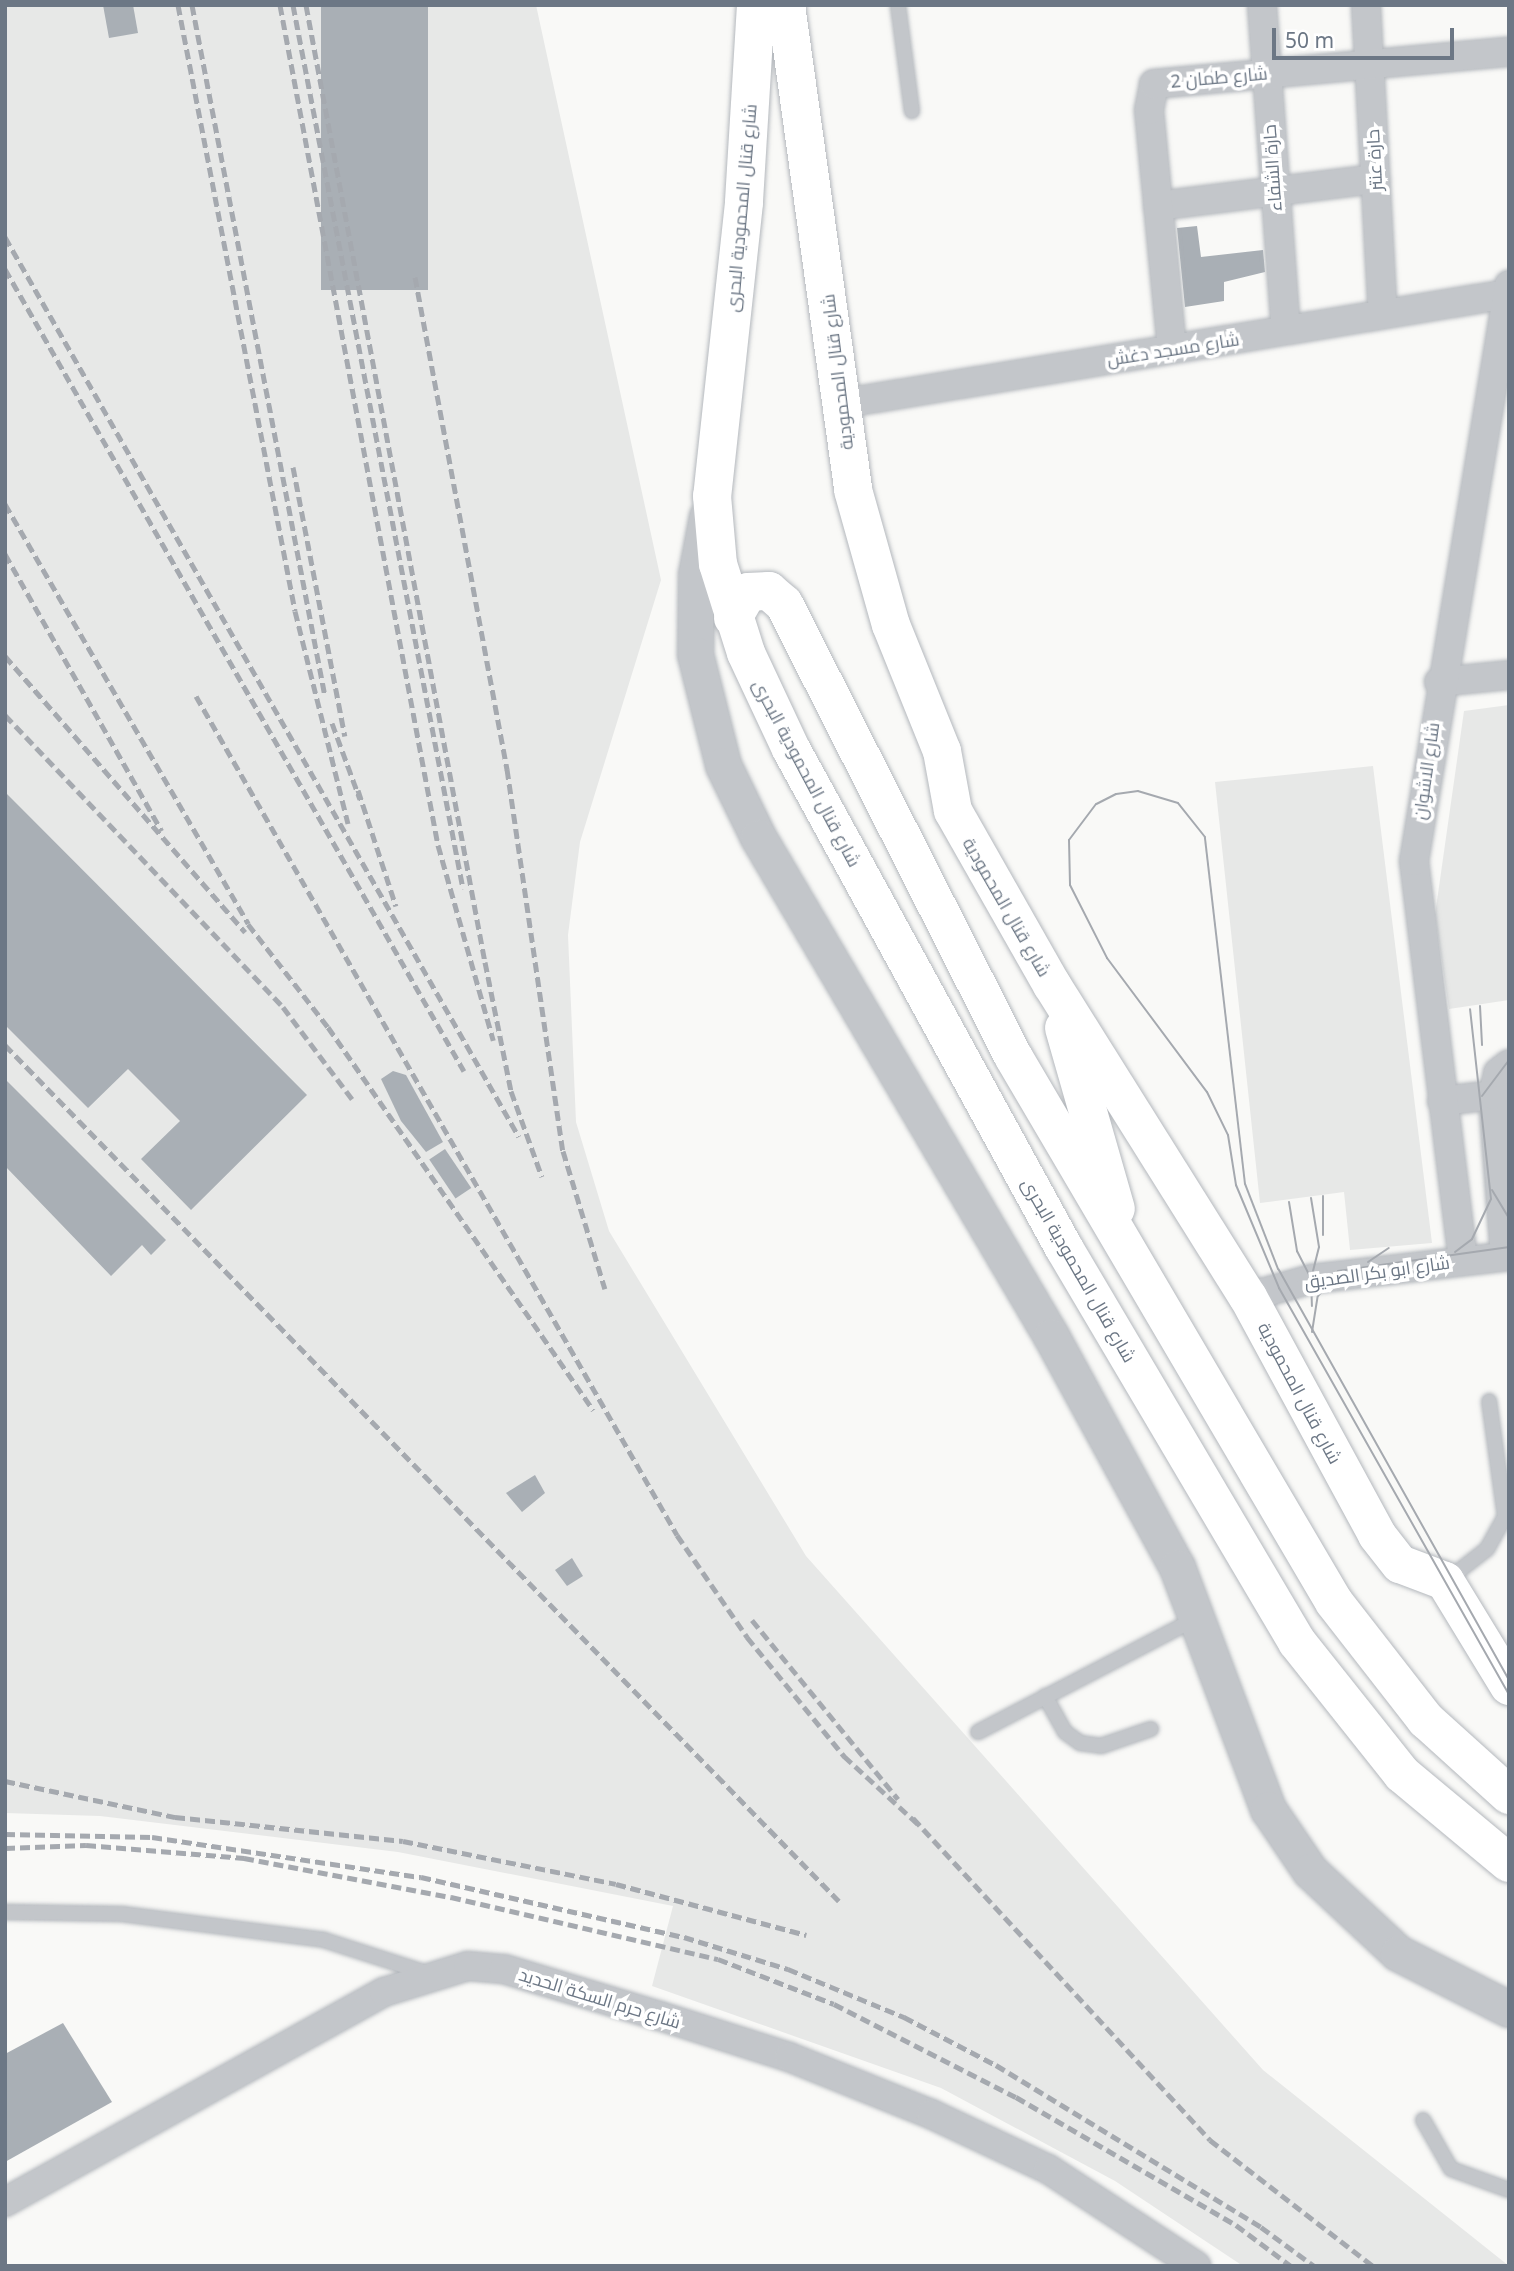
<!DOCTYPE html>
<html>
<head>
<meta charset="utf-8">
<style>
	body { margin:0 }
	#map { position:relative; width:1514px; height:2271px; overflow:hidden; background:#f9f9f7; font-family:"Noto Sans",Cairo,sans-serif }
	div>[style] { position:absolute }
	.built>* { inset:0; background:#e7e8e7 }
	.building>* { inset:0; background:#a9afb5; transform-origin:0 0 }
	.roads { filter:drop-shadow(0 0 2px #b4b8bd) drop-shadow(0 0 2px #b4b8bd) }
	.service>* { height:14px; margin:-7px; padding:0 7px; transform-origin:7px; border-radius:7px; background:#c3c6ca }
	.minor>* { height:28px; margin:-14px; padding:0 14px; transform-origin:14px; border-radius:14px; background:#c3c6ca }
	.tertiary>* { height:35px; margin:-17.5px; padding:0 17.5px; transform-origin:17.5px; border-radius:17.5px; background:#c3c6ca }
	.secondary>* { height:38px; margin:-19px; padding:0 19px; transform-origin:19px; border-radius:19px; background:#fff }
	.tram>* { height:2px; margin:-1px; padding:0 1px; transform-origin:1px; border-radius:1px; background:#a5a9af }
	.rail>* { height:5px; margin-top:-2.5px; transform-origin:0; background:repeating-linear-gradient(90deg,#a5a9af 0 10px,transparent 0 15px) }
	span { translate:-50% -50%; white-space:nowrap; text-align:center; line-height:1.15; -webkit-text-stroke:7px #fff; paint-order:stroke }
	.street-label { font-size:18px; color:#6c7785 }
	.frame { position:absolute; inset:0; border:7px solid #6c7785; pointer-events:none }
	.scale { position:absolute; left:1272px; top:28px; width:182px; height:32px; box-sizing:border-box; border:4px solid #6c7785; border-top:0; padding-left:9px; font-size:21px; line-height:24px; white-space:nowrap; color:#6c7785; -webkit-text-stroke:5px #fff; paint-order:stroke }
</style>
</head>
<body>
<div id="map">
	<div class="built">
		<i style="clip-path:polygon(5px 5px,536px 5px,661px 580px,580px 842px,568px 935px,576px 1122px,609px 1231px,806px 1556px,1263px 2070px,1509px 2266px,1243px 2266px,1115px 2181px,941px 2088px,652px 1986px,673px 1906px,398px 1852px,100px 1816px,5px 1813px)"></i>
		<i style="clip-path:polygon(1509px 705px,1509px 1000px,1449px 1009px,1435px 915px,1464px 711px)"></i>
		<i style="clip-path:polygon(1373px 766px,1432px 1243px,1350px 1250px,1344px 1192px,1260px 1203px,1215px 782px)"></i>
	</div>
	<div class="building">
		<i style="clip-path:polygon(103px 5px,133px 5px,138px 33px,109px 38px)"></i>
		<i style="left:321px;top:5px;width:107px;height:285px"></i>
		<i style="clip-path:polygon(1197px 226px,1201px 257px,1263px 250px,1265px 272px,1224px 282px,1224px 301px,1185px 307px,1177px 228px)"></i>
		<i style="clip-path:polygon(5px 792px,307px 1095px,191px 1210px,141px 1159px,180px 1121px,128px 1069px,88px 1108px,5px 1025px)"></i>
		<i style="clip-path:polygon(393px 1071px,406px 1075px,443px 1142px,426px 1152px,401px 1121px,381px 1079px)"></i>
		<i style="clip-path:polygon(5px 1079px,166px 1240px,151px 1255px,142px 1245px,111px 1276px,5px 1166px)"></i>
		<i style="left:445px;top:1149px;width:47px;height:19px;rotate:56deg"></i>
		<i style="clip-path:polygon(535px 1475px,545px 1493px,522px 1512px,506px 1493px)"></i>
		<i style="clip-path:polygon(572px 1558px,583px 1576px,567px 1586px,555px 1570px)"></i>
		<i style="clip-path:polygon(63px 2023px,112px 2102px,5px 2162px,5px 2054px)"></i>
	</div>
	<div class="roads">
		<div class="service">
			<i style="left:898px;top:5px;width:107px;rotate:82.5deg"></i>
			<i style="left:1446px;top:1581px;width:52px;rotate:-38deg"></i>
			<i style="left:1487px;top:1549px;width:38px;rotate:-61deg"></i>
			<i style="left:1505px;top:1516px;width:116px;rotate:-97.9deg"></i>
			<i style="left:1045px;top:1696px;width:41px;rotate:60.9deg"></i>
			<i style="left:1065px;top:1732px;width:19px;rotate:36deg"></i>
			<i style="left:1080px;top:1743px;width:21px;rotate:8deg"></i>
			<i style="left:1101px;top:1746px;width:53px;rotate:-18.8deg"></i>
			<i style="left:978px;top:1732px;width:247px;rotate:-27.5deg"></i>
			<i style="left:5px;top:1912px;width:117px;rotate:1deg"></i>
			<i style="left:122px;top:1914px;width:204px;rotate:7.3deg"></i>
			<i style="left:324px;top:1940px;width:111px;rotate:17.8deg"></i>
			<i style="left:1423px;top:2120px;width:56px;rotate:60.3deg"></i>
			<i style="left:1451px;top:2169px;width:62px;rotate:19.9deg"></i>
		</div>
		<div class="minor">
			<i style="left:1262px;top:5px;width:326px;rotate:85.8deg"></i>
			<i style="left:1366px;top:5px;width:309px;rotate:86.9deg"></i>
			<i style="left:1158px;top:206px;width:219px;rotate:-7.1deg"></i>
			<i style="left:1172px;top:349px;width:240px;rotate:-95.5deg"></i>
			<i style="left:1149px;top:110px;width:26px;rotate:-79deg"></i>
			<i style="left:1154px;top:84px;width:356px;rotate:-5.2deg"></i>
			<i style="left:839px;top:404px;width:677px;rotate:-9.35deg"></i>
			<i style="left:1439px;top:682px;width:70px;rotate:-5.7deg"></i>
			<i style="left:1442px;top:1101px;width:51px;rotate:-6.7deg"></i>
			<i style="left:1505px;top:1256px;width:161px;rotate:-94.3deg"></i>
			<i style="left:1493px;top:1095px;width:23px;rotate:-77deg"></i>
			<i style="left:1498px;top:1073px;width:14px;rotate:-39deg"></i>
			<i style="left:1463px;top:1260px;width:402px;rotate:-97deg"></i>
			<i style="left:1414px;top:861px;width:584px;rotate:-80.63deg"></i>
			<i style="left:1248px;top:1297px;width:66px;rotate:-15.9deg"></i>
			<i style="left:1311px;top:1279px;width:199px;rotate:-6.6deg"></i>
			<i style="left:5px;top:2202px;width:433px;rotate:-29deg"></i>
			<i style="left:384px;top:1992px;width:88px;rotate:-17.2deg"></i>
			<i style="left:468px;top:1966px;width:36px;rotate:5deg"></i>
			<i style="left:504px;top:1969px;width:163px;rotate:16.8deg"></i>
			<i style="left:660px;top:2016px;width:135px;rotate:17.6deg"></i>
			<i style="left:789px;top:2057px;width:153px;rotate:21.9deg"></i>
			<i style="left:931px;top:2114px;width:129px;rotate:25.2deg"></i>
			<i style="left:1048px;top:2169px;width:177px;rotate:33.2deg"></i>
		</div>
		<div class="tertiary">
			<i style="left:707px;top:516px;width:59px;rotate:100.7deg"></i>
			<i style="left:696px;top:574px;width:80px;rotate:90.7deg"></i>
			<i style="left:695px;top:654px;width:114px;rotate:75.8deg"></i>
			<i style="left:723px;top:765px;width:80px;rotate:64.1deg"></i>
			<i style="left:758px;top:837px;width:579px;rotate:59.58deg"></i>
			<i style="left:1051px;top:1336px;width:263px;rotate:61.4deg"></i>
			<i style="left:1177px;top:1567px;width:259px;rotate:69.4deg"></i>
			<i style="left:1268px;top:1809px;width:75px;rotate:55.9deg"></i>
			<i style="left:1310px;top:1871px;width:120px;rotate:43deg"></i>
			<i style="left:1398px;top:1953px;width:124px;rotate:26.8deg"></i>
		</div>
		<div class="secondary">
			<i style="left:756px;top:5px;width:198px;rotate:93.5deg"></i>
			<i style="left:744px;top:203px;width:295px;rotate:96.2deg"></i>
			<i style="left:712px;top:496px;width:68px;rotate:85deg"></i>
			<i style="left:718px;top:564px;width:93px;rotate:72.5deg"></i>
			<i style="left:746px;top:653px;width:106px;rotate:64.9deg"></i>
			<i style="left:791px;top:749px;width:569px;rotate:61.32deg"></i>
			<i style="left:1064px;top:1248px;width:458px;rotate:59.4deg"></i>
			<i style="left:1297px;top:1642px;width:169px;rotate:51.5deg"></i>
			<i style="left:1402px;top:1774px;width:139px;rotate:39.8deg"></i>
			<i style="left:786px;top:5px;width:490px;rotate:82.1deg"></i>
			<i style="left:853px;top:490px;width:140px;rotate:74.3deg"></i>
			<i style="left:891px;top:625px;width:136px;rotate:68deg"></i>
			<i style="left:942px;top:751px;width:61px;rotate:79.6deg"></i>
			<i style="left:953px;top:811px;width:200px;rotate:60.4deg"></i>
			<i style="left:1052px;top:985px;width:368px;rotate:57.9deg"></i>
			<i style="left:1248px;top:1297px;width:271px;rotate:61.5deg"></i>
			<i style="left:1377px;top:1535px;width:37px;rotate:52deg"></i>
			<i style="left:1400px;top:1564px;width:48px;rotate:20.7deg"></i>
			<i style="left:1445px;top:1581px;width:123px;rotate:58.6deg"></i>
			<i style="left:733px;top:618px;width:30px;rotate:-60deg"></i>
			<i style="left:748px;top:592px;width:21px;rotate:-3deg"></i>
			<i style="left:769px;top:591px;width:20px;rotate:41deg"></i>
			<i style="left:784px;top:604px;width:507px;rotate:63.13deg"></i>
			<i style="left:1013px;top:1056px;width:633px;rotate:59.55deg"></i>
			<i style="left:1334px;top:1602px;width:150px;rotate:52.1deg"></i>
			<i style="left:1426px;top:1720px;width:112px;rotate:42.1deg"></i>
			<i style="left:1064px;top:1028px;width:188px;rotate:74deg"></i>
		</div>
	</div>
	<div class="tram">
		<i style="left:1480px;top:1006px;width:39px;rotate:87deg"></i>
		<i style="left:1482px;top:1096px;width:45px;rotate:-53.1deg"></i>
		<i style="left:1492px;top:1190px;width:33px;rotate:59deg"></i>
		<i style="left:1311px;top:1198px;width:50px;rotate:80.7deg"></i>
		<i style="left:1319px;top:1247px;width:33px;rotate:104deg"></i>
		<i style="left:1289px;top:1202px;width:50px;rotate:80.7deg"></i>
		<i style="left:1297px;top:1251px;width:31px;rotate:63deg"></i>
		<i style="left:1311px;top:1279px;width:27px;rotate:88deg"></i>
		<i style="left:1323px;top:1235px;width:39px;rotate:-90deg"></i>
		<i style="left:1455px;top:1252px;width:21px;rotate:-37deg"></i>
		<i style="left:1472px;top:1239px;width:44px;rotate:-64.6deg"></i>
		<i style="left:1491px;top:1199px;width:191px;rotate:-96.3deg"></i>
		<i style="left:1368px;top:1262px;width:25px;rotate:-34deg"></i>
		<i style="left:1312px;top:1332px;width:36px;rotate:-81deg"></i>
		<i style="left:1318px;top:1296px;width:32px;rotate:-51deg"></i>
		<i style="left:1338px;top:1271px;width:173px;rotate:-8deg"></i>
		<i style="left:1509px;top:1680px;width:471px;rotate:-119.3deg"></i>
		<i style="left:1278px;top:1269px;width:91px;rotate:-111.2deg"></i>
		<i style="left:1245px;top:1184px;width:349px;rotate:-96.6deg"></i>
		<i style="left:1205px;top:837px;width:43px;rotate:-128.5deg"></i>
		<i style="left:1178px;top:803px;width:42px;rotate:-163.3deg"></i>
		<i style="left:1138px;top:791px;width:22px;rotate:172deg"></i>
		<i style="left:1116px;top:794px;width:22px;rotate:153deg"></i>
		<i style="left:1096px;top:804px;width:45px;rotate:126.9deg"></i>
		<i style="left:1069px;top:840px;width:45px;rotate:88.7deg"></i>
		<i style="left:1070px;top:885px;width:82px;rotate:63.1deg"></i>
		<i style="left:1107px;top:958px;width:167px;rotate:53.3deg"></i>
		<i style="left:1207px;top:1092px;width:48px;rotate:64deg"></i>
		<i style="left:1228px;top:1135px;width:51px;rotate:80.9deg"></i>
		<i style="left:1236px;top:1185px;width:112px;rotate:67.3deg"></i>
		<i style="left:1279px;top:1288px;width:467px;rotate:60.5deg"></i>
	</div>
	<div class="rail">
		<i style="left:178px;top:5px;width:617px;rotate:79.07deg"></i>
		<i style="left:295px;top:611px;width:219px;rotate:76deg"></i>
		<i style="left:192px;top:5px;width:704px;rotate:79.11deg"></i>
		<i style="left:280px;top:5px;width:855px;rotate:79.35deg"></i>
		<i style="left:438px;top:845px;width:203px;rotate:74.2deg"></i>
		<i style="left:293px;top:5px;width:900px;rotate:79.11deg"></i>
		<i style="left:306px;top:5px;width:974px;rotate:79.41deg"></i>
		<i style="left:485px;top:962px;width:132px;rotate:78.6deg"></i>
		<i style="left:511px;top:1091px;width:91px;rotate:70.2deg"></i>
		<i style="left:5px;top:237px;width:1036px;rotate:60.27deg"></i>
		<i style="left:5px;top:269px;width:924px;rotate:60.22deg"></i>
		<i style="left:415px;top:277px;width:501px;rotate:79.41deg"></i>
		<i style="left:507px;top:769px;width:386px;rotate:81.7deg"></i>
		<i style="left:563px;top:1151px;width:144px;rotate:73.1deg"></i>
		<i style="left:293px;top:467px;width:274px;rotate:79.1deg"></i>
		<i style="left:5px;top:504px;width:485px;rotate:59.9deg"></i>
		<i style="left:248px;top:924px;width:130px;rotate:52.2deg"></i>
		<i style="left:328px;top:1027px;width:466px;rotate:55.3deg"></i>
		<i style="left:5px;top:554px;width:318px;rotate:60.5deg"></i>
		<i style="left:5px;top:656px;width:366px;rotate:49deg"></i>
		<i style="left:196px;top:696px;width:967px;rotate:60.17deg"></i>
		<i style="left:677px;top:1535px;width:124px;rotate:55.5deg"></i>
		<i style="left:747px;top:1637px;width:154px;rotate:50.8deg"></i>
		<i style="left:844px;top:1756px;width:103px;rotate:42.6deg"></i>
		<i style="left:5px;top:715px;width:403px;rotate:46.4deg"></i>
		<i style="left:283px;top:1007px;width:115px;rotate:53.1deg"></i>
		<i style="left:332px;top:723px;width:81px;rotate:69.8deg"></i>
		<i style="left:358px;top:790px;width:122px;rotate:71.9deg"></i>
		<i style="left:5px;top:1045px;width:1195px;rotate:45.75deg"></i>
		<i style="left:752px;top:1620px;width:231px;rotate:50.8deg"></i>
		<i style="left:5px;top:1781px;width:174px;rotate:12deg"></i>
		<i style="left:175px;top:1817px;width:229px;rotate:6deg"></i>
		<i style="left:403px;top:1841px;width:217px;rotate:11.4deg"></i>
		<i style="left:616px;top:1884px;width:197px;rotate:15deg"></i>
		<i style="left:913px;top:1818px;width:438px;rotate:47.3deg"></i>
		<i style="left:1210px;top:2140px;width:206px;rotate:37.7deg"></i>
		<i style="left:5px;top:1834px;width:147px;rotate:1.2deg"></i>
		<i style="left:152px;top:1837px;width:272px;rotate:8.5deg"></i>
		<i style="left:421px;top:1877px;width:270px;rotate:12.9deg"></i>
		<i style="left:684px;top:1937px;width:109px;rotate:17.1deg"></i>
		<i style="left:788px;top:1969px;width:126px;rotate:22.5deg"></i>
		<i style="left:904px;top:2017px;width:104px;rotate:27.6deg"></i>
		<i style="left:996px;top:2065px;width:311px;rotate:31.4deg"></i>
		<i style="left:1261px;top:2227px;width:66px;rotate:36.3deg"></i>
		<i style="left:5px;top:1848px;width:81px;rotate:-2.1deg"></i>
		<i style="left:86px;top:1845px;width:159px;rotate:4.7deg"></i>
		<i style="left:244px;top:1858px;width:211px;rotate:10.7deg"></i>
		<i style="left:451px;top:1897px;width:274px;rotate:13.1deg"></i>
		<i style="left:718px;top:1959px;width:124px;rotate:21.2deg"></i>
		<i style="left:834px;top:2004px;width:204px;rotate:27.1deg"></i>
		<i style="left:1016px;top:2097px;width:255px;rotate:30.2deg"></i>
		<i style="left:1236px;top:2225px;width:69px;rotate:36.7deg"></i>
	</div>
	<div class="street-label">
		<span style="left:1219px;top:77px;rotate:-5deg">شارع طمان 2</span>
		<span style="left:1374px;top:160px;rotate:-93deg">حارة عنتر</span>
		<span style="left:1272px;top:168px;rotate:-94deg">حارة الشفاء</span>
		<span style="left:741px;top:208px;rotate:-85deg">شارع قنال المحمودية البحرى</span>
		<span style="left:1173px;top:349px;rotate:-9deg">شارع مسجد دغش</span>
		<span style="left:837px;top:372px;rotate:-97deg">شارع قنال المحمودية</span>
		<span style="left:1426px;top:771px;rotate:-82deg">شارع الاشوان</span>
		<span style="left:807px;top:773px;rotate:62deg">شارع قنال المحمودية البحرى</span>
		<span style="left:1007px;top:907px;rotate:60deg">شارع قنال المحمودية</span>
		<span style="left:1079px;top:1270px;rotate:60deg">شارع قنال المحمودية البحرى</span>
		<span style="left:1377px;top:1272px;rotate:-8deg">شارع ابو بكر الصديق</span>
		<span style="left:1300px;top:1393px;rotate:62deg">شارع قنال المحمودية</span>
		<span style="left:600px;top:1998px;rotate:17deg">شارع حرم السكة الحديد</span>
	</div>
	<div class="frame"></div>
	<div class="scale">50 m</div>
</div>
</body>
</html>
